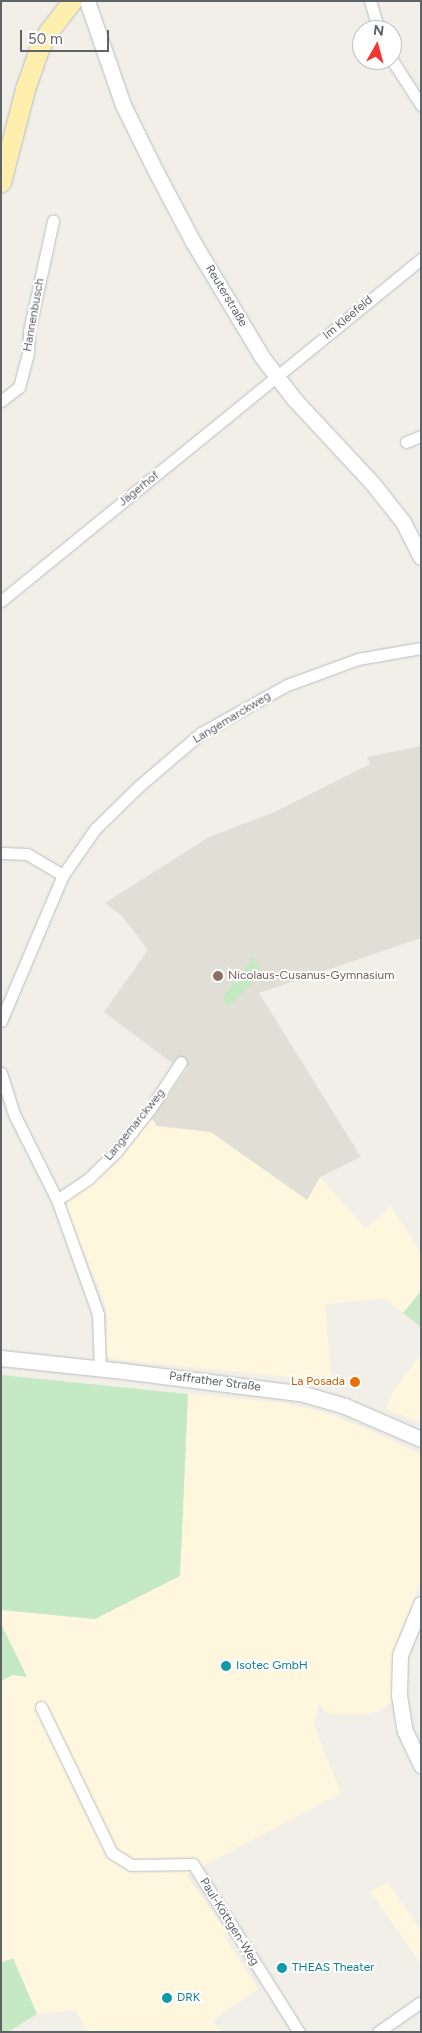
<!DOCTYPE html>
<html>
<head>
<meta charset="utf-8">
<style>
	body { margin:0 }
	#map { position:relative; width:422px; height:2033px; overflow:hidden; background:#f1efe7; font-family:Figtree,sans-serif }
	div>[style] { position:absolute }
	.commercial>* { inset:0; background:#fff6de }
	.education>* { inset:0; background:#e1ded5 }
	.green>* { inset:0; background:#c5e9c3 }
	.roads { filter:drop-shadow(0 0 1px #b9bdc1) drop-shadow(0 0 1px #b9bdc1) }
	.minor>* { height:11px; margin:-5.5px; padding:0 5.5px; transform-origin:5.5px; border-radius:5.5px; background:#fff }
	.tertiary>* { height:15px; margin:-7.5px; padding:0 7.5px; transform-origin:7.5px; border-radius:7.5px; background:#fff }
	.primary>* { height:19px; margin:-9.5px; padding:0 9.5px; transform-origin:9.5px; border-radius:9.5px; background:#ffefae }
	.dots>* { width:14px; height:14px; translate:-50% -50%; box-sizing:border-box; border:2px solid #fff; border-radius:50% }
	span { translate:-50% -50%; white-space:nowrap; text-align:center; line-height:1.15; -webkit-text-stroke:4px #fff; paint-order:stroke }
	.street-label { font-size:12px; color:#5e6368 }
	.education-label { font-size:12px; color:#785e54 }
	.left { translate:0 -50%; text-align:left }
	.food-label { font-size:12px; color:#c56008 }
	.right { translate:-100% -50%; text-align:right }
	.culture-label { font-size:12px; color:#0d838f }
	.frame { position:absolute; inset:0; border:2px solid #5e6368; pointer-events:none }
	.north { position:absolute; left:352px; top:20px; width:50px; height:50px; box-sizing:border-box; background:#fff; border:1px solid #bfc1c3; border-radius:50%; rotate:7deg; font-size:14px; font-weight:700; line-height:20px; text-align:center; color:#5e6368 }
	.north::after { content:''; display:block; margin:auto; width:18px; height:22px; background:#f1362e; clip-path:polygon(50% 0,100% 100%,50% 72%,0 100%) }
	.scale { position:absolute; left:20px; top:30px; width:89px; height:22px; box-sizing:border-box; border:2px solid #5e6368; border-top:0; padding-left:6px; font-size:15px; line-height:18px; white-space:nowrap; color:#5e6368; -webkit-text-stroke:4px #fff; paint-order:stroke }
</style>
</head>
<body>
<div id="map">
	<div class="commercial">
		<i style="clip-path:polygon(152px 1119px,157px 1126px,211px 1132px,307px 1199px,320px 1177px,366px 1229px,391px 1206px,421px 1253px,421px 1291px,403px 1313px,384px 1298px,325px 1304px,332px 1387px,298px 1378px,111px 1359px,107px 1356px,105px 1349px,108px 1322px,104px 1301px,66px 1208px,68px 1199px,91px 1184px,115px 1163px)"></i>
		<i style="clip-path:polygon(421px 1354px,421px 1423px,386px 1409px,393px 1392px)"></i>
		<i style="clip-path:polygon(188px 1394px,283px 1403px,321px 1411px,371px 1431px,421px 1454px,421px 1581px,398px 1640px,393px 1665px,392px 1701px,379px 1711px,365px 1714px,330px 1714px,323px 1709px,319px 1702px,314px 1725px,341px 1793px,186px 1875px,227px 1933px,224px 1936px,258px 1989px,213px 2020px,221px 2032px,87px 2032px,76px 2010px,37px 2014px,13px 1959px,1px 1963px,1px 1681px,13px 1675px,27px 1676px,1px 1624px,1px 1610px,95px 1619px,180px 1576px)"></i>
		<i style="clip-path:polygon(388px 1883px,421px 1930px,421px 1964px,370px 1891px)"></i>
	</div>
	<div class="education">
		<i style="clip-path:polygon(421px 746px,421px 938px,259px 993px,361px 1157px,320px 1177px,307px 1200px,211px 1132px,157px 1126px,152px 1119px,188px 1067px,176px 1059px,172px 1063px,104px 1012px,148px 950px,122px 916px,105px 903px,209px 837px,275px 812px,370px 764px,367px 757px)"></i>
	</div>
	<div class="green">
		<i style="clip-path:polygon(253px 957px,260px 968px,260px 975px,230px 1005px,226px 1005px,223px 997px)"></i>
		<i style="clip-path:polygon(421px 1291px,421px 1327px,403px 1313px)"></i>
		<i style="clip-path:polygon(1px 1375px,188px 1394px,180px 1576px,95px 1619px,1px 1610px)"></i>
		<i style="clip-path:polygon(1px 1624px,27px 1677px,13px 1675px,1px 1681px)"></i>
		<i style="clip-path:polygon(13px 1958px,37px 2014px,8px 2032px,1px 2032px,1px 1963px)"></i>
	</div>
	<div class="roads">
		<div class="minor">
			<i style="left:370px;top:1px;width:30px;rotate:73deg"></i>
			<i style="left:392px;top:60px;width:54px;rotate:57.2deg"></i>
			<i style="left:1px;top:401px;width:23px;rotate:-38deg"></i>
			<i style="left:19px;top:387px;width:35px;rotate:-75deg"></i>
			<i style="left:28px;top:353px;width:22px;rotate:-87deg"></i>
			<i style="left:29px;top:331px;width:113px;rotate:-77.7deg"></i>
			<i style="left:406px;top:442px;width:16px;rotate:-22deg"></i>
			<i style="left:1px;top:601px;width:542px;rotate:-39.16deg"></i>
			<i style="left:1px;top:853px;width:26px;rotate:2deg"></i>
			<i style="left:27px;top:854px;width:42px;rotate:30.3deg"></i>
			<i style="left:1px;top:1021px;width:159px;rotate:-67deg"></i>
			<i style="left:63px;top:875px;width:56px;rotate:-55.2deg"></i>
			<i style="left:95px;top:829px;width:62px;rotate:-44.3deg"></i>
			<i style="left:139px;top:786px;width:82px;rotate:-40.5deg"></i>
			<i style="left:201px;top:733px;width:98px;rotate:-29.2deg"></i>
			<i style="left:287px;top:685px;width:76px;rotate:-20.1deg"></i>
			<i style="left:358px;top:659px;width:64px;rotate:-9.9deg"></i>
			<i style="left:1px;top:1073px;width:43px;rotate:72.4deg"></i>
			<i style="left:14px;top:1114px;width:96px;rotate:63.4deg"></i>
			<i style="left:57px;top:1200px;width:121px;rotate:70.2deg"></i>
			<i style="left:98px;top:1314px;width:54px;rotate:87.9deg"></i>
			<i style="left:57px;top:1200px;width:37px;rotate:-34deg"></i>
			<i style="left:88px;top:1179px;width:39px;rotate:-44deg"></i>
			<i style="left:116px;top:1152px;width:55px;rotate:-51.7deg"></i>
			<i style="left:150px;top:1109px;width:56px;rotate:-56.6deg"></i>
			<i style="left:41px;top:1707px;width:162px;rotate:64.1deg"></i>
			<i style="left:112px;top:1853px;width:22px;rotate:32deg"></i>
			<i style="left:131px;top:1865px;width:62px;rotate:-0.9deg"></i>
			<i style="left:193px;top:1864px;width:199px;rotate:57.8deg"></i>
			<i style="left:378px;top:2032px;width:52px;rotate:-34.9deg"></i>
		</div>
		<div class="tertiary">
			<i style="left:87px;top:1px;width:110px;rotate:70.9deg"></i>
			<i style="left:123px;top:105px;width:70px;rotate:63.8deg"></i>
			<i style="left:154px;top:168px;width:84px;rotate:62.2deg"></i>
			<i style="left:193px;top:242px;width:134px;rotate:59deg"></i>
			<i style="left:262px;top:357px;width:53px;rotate:52.7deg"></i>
			<i style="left:294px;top:399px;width:116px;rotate:47.1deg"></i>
			<i style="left:373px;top:484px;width:48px;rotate:51.7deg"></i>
			<i style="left:403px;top:522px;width:39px;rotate:63deg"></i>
			<i style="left:1px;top:1358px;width:123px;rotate:6.1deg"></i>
			<i style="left:123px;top:1371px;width:182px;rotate:7.2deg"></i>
			<i style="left:304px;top:1394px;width:43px;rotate:16.3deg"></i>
			<i style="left:345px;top:1406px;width:83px;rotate:23.5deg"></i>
			<i style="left:421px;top:1604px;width:55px;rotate:112.4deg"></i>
			<i style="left:400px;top:1655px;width:40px;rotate:91.4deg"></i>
			<i style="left:399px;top:1695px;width:36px;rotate:81deg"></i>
			<i style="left:405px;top:1731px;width:38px;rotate:65deg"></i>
		</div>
		<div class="primary">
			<i style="left:1px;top:182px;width:96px;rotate:-75.5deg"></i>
			<i style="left:25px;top:89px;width:42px;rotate:-70.7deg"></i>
			<i style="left:39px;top:49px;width:19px;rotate:-62deg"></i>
			<i style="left:48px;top:32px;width:39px;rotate:-52deg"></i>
		</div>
	</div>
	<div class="dots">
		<i style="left:218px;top:976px;background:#8d6e63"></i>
		<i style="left:355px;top:1382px;background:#e8710a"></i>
		<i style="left:226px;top:1666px;background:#0f9aa8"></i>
		<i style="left:282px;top:1968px;background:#0f9aa8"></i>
		<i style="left:167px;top:1998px;background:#0f9aa8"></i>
	</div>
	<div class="street-label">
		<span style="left:226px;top:296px;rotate:59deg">Reuterstraße</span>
		<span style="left:34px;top:315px;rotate:-80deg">Hannenbusch</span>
		<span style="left:348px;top:318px;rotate:-40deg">Im Kleefeld</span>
		<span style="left:139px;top:489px;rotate:-39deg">Jägerhof</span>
		<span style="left:232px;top:718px;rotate:-31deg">Langemarckweg</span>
		<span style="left:135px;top:1125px;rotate:-51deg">Langemarckweg</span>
		<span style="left:215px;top:1382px;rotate:7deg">Paffrather Straße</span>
		<span style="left:229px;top:1922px;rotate:58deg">Paul-Köttgen-Weg</span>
	</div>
	<div class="education-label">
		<span class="left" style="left:228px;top:976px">Nicolaus-Cusanus-Gymnasium</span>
	</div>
	<div class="food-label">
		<span class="right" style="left:345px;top:1382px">La Posada</span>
	</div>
	<div class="culture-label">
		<span class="left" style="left:236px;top:1666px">Isotec GmbH</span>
		<span class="left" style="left:292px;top:1968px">THEAS Theater</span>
		<span class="left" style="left:177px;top:1998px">DRK</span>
	</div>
	<div class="frame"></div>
	<div class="north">N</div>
	<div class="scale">50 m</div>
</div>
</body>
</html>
